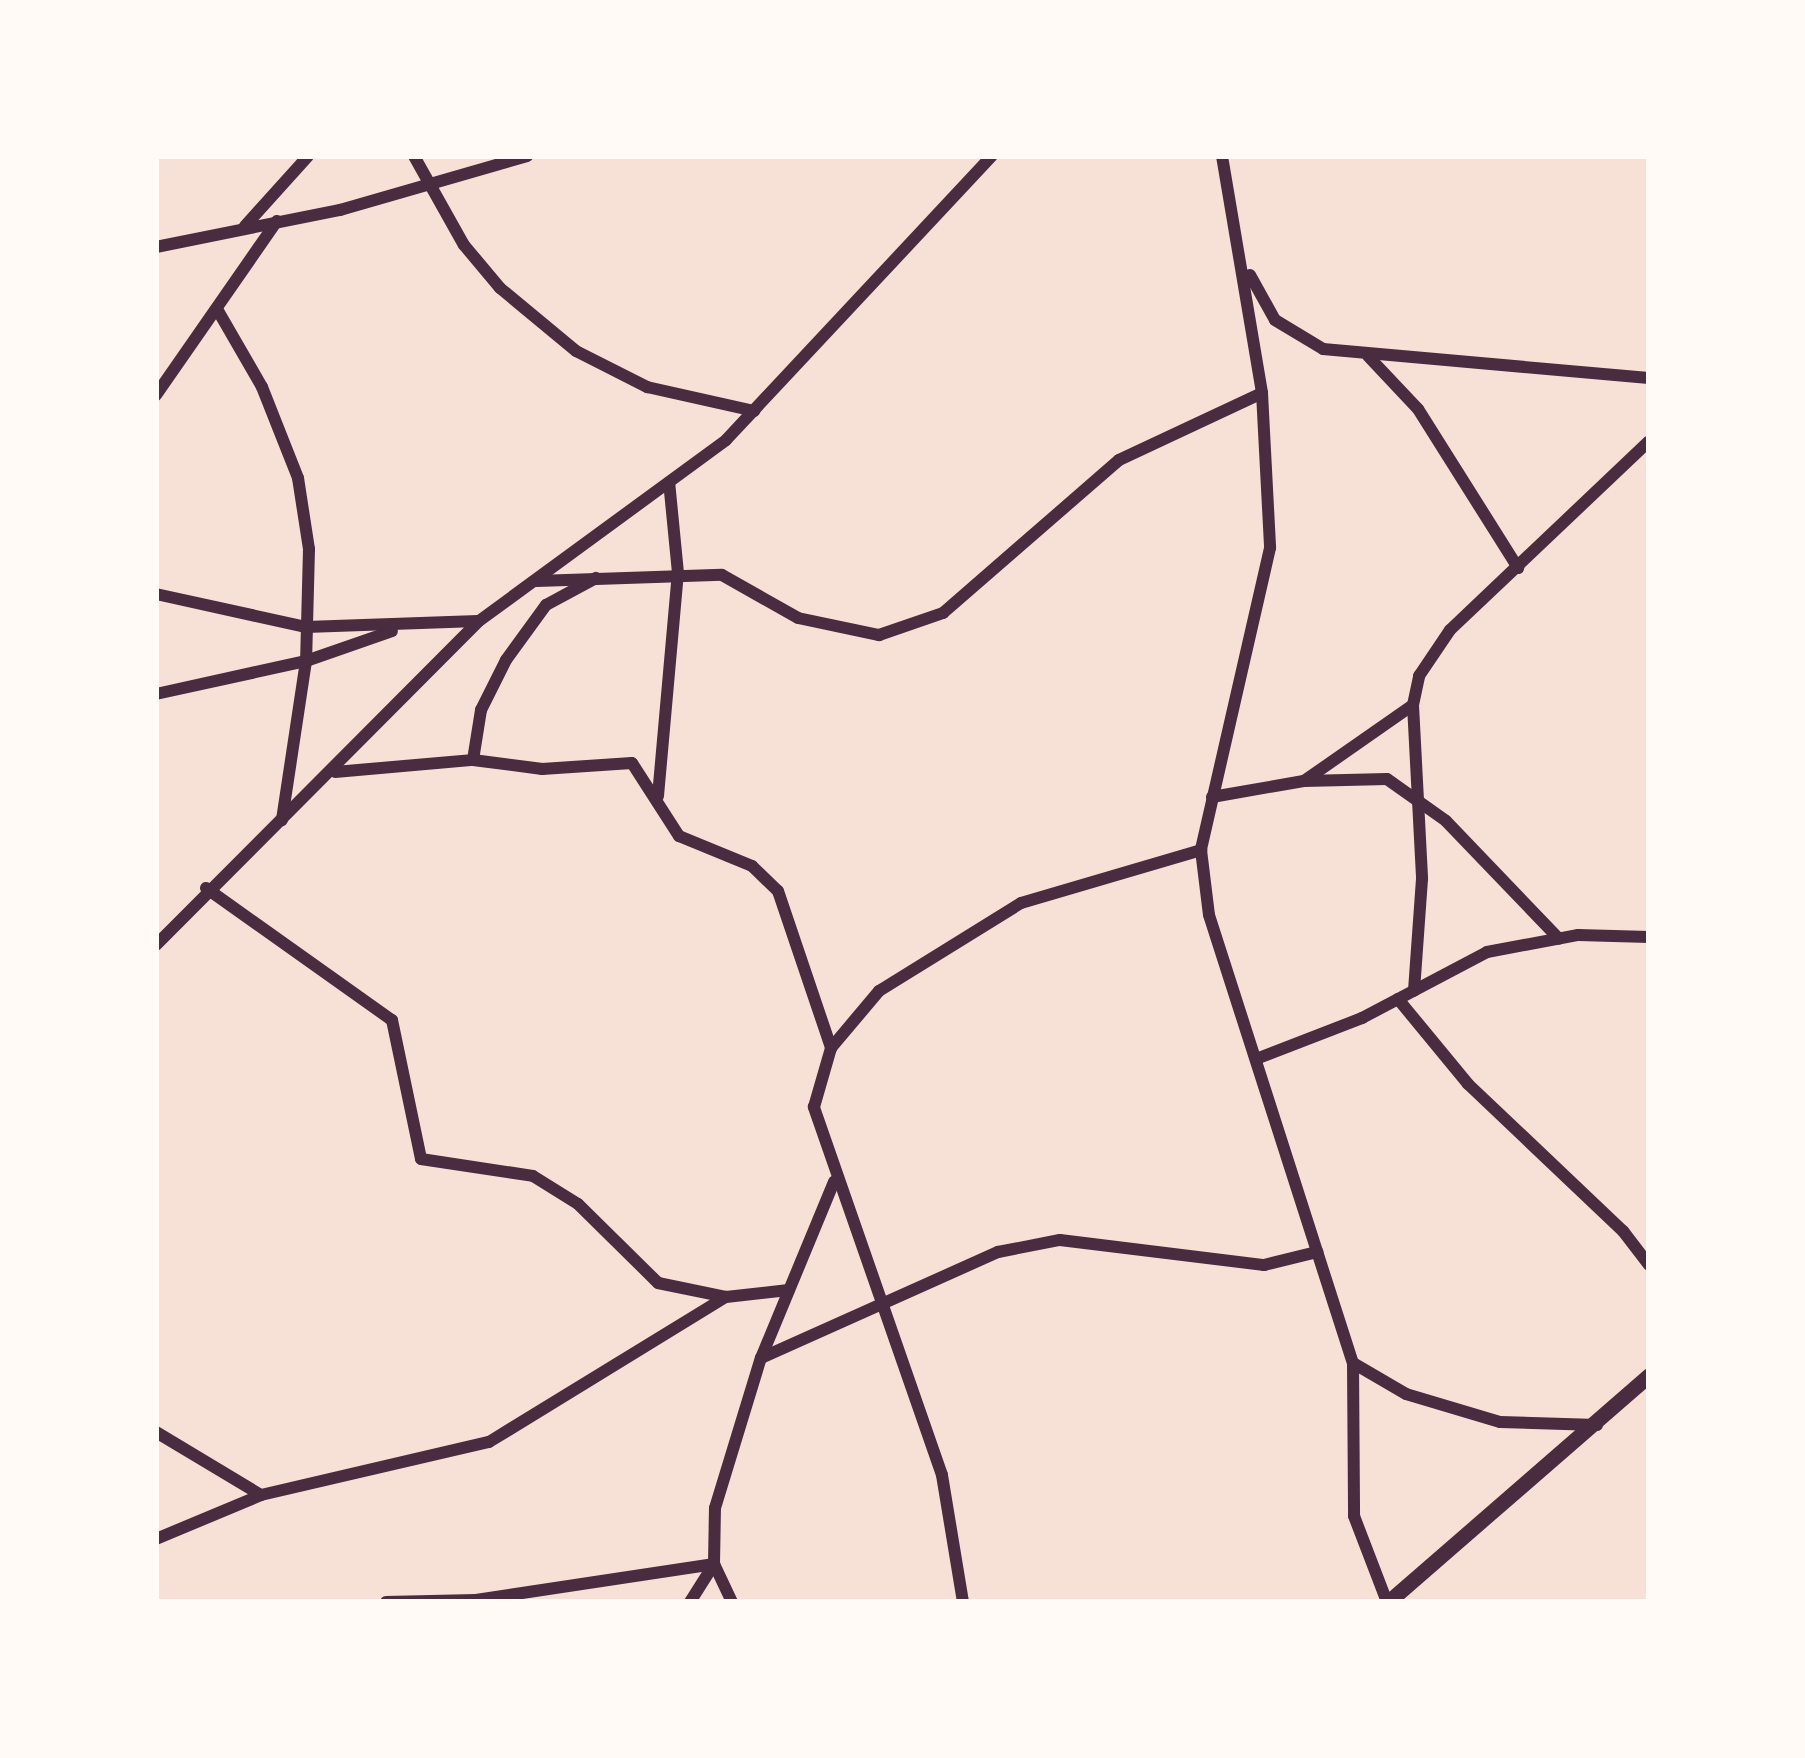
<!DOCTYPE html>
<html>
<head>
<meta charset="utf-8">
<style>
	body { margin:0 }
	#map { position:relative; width:1805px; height:1758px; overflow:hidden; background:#f7e1d7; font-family:Rubik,sans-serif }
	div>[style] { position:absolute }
	.minor>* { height:12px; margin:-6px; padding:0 6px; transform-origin:6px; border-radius:6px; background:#4a2c40 }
	.tertiary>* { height:15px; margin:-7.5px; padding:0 7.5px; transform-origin:7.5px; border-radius:7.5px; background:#4a2c40 }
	span { translate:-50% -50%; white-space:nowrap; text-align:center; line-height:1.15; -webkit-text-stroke:9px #fffaf5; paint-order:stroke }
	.frame { position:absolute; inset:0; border:159px solid #fffaf5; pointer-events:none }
</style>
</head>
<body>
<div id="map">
	<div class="minor">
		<i style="left:414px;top:156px;width:102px;rotate:60.7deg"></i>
		<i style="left:464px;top:245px;width:56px;rotate:50.1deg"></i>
		<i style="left:500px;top:288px;width:99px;rotate:39.7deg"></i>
		<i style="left:576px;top:351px;width:80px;rotate:26.9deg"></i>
		<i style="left:647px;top:387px;width:110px;rotate:12.6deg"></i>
		<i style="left:1222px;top:156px;width:240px;rotate:80.4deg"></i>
		<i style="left:1262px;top:393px;width:155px;rotate:87deg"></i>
		<i style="left:1270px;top:548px;width:310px;rotate:102.9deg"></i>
		<i style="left:1201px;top:850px;width:65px;rotate:83deg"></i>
		<i style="left:1209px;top:915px;width:471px;rotate:72.2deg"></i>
		<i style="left:1353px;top:1363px;width:153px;rotate:89.6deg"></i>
		<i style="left:1354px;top:1516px;width:92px;rotate:69deg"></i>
		<i style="left:245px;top:226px;width:94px;rotate:-48deg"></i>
		<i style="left:156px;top:247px;width:188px;rotate:-11.4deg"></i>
		<i style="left:340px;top:210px;width:195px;rotate:-16.1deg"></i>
		<i style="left:1250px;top:275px;width:51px;rotate:60.9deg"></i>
		<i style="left:1275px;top:320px;width:56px;rotate:31.1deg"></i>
		<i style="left:1323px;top:349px;width:327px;rotate:5.1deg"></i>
		<i style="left:217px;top:309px;width:90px;rotate:60deg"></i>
		<i style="left:262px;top:387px;width:98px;rotate:68.4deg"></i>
		<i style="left:298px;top:478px;width:72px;rotate:81.2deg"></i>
		<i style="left:309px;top:549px;width:112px;rotate:91.5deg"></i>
		<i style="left:306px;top:661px;width:161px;rotate:98.6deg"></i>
		<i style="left:1368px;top:356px;width:73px;rotate:46.7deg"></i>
		<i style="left:1418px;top:409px;width:188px;rotate:57.8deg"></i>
		<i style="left:156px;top:395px;width:212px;rotate:-55.2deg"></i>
		<i style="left:537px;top:581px;width:185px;rotate:-1.9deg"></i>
		<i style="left:722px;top:575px;width:87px;rotate:29.5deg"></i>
		<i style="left:798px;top:618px;width:83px;rotate:11.9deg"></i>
		<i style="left:879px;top:635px;width:68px;rotate:-19deg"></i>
		<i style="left:943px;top:613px;width:233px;rotate:-41deg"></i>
		<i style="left:1119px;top:460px;width:158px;rotate:-25.1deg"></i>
		<i style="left:156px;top:594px;width:154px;rotate:12.4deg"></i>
		<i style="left:306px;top:627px;width:172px;rotate:-2deg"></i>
		<i style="left:156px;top:694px;width:154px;rotate:-12.4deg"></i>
		<i style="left:306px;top:661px;width:91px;rotate:-19.2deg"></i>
		<i style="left:1413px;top:705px;width:174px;rotate:87deg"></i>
		<i style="left:1422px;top:879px;width:112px;rotate:94.1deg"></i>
		<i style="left:473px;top:760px;width:51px;rotate:-80.9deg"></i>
		<i style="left:481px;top:710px;width:56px;rotate:-63.4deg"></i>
		<i style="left:506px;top:660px;width:68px;rotate:-54deg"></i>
		<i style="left:546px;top:605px;width:57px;rotate:-28.4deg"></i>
		<i style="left:335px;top:772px;width:139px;rotate:-5deg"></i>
		<i style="left:473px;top:760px;width:70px;rotate:7.4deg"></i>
		<i style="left:542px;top:769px;width:90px;rotate:-3.8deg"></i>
		<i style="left:632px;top:763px;width:87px;rotate:57.2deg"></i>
		<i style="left:679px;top:836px;width:79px;rotate:22.3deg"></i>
		<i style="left:752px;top:866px;width:36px;rotate:44deg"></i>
		<i style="left:778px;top:891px;width:166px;rotate:71.3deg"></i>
		<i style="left:1304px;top:781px;width:133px;rotate:-34.9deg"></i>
		<i style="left:1413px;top:705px;width:30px;rotate:-78deg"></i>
		<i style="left:1419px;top:676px;width:55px;rotate:-56deg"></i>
		<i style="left:1450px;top:630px;width:274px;rotate:-43.5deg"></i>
		<i style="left:658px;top:796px;width:224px;rotate:-84.9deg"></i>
		<i style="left:678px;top:573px;width:91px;rotate:-95.6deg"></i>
		<i style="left:1212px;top:797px;width:93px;rotate:-9.9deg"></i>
		<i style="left:1304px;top:781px;width:83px;rotate:-1.4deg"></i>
		<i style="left:1387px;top:779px;width:72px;rotate:35.4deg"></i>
		<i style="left:1446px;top:821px;width:163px;rotate:46.2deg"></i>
		<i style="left:206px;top:888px;width:228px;rotate:35.4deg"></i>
		<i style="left:392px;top:1020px;width:142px;rotate:78.2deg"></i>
		<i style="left:421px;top:1159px;width:113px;rotate:8.6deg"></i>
		<i style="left:533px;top:1176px;width:53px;rotate:31.9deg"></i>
		<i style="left:578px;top:1204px;width:112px;rotate:44.6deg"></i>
		<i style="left:658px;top:1283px;width:69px;rotate:11.6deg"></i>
		<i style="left:156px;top:945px;width:457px;rotate:-45.1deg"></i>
		<i style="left:479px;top:621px;width:306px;rotate:-36.2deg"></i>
		<i style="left:726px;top:440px;width:389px;rotate:-46.9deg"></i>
		<i style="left:1398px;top:999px;width:110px;rotate:50.5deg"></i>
		<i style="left:1468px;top:1084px;width:214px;rotate:43.5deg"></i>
		<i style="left:1623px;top:1231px;width:43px;rotate:52.6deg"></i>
		<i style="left:1256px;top:1059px;width:114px;rotate:-21.1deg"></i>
		<i style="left:1362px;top:1018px;width:141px;rotate:-27.8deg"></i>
		<i style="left:1487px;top:952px;width:93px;rotate:-10.6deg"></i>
		<i style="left:1578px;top:935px;width:71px;rotate:1.6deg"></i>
		<i style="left:761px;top:1358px;width:260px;rotate:-24.1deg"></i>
		<i style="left:998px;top:1252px;width:63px;rotate:-11deg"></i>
		<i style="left:1060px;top:1240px;width:206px;rotate:7deg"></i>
		<i style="left:1264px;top:1265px;width:55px;rotate:-13.8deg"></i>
		<i style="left:1353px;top:1363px;width:61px;rotate:30.3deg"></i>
		<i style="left:1406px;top:1394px;width:98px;rotate:16.6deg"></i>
		<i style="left:1500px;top:1422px;width:97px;rotate:1.8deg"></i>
		<i style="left:156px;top:1432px;width:122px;rotate:31deg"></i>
		<i style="left:156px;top:1539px;width:114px;rotate:-22.7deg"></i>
		<i style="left:261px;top:1495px;width:234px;rotate:-13.1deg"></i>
		<i style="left:489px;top:1442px;width:278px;rotate:-31.5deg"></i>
		<i style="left:726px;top:1297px;width:63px;rotate:-6.3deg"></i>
		<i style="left:386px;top:1602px;width:90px;rotate:-1.3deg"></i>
		<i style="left:476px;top:1600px;width:241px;rotate:-8.6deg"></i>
		<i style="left:690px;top:1602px;width:45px;rotate:-57.7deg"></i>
		<i style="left:732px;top:1602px;width:42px;rotate:-115.3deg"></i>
		<i style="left:714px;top:1564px;width:56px;rotate:-89deg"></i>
		<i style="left:715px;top:1508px;width:157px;rotate:-73deg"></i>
		<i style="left:761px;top:1358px;width:191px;rotate:-67.5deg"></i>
		<i style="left:963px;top:1602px;width:129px;rotate:-99.4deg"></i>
		<i style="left:942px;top:1475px;width:390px;rotate:-109.2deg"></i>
		<i style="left:814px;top:1107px;width:61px;rotate:-73.9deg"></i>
		<i style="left:831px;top:1048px;width:75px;rotate:-49.9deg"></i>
		<i style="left:879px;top:991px;width:167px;rotate:-31.8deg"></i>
		<i style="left:1021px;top:903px;width:188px;rotate:-16.4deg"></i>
	</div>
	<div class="tertiary">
		<i style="left:1388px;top:1602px;width:346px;rotate:-41deg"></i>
	</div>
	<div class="frame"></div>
</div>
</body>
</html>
